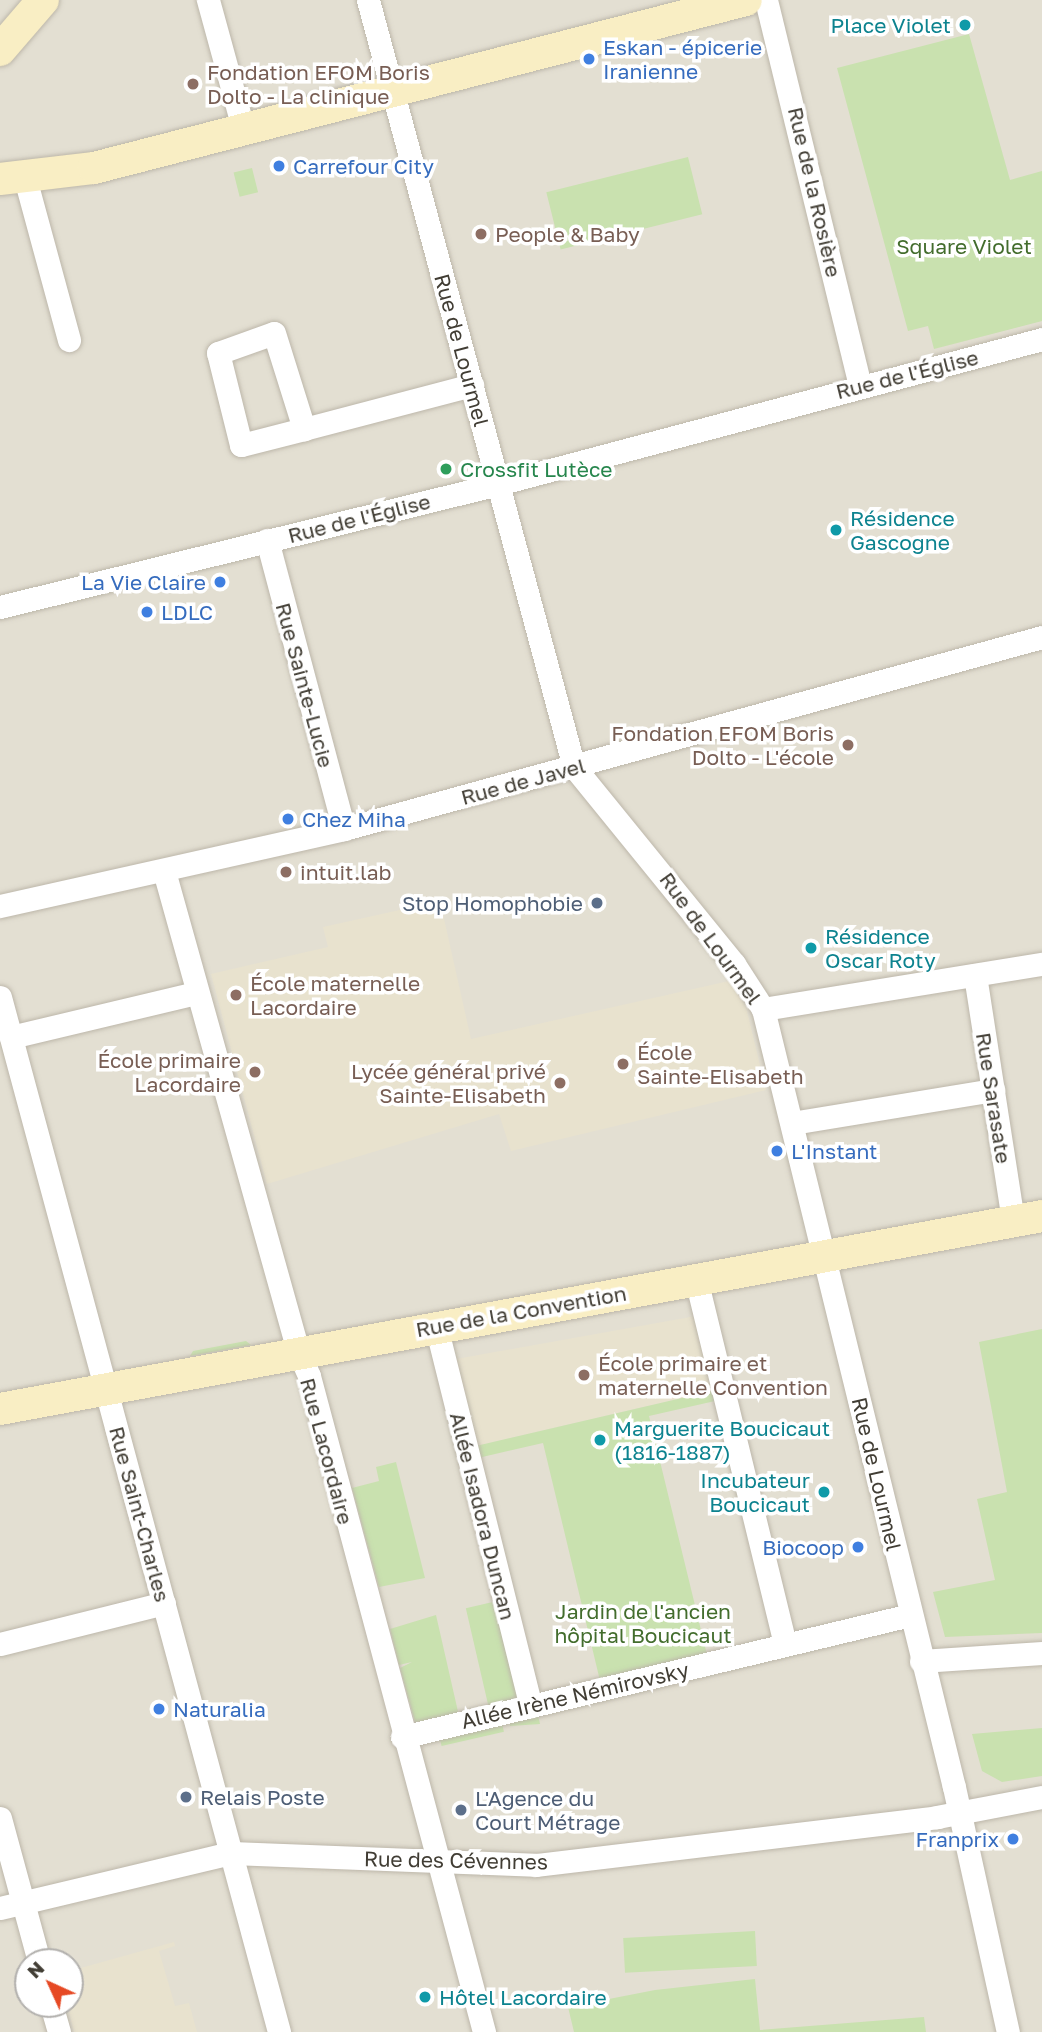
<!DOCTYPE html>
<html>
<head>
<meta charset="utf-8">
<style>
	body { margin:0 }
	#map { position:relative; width:1042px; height:2032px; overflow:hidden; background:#f0ede3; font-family:"Golos Text",sans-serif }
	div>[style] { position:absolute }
	.residential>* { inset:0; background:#e3dfd2 }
	.education>* { inset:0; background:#e8e2ce }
	.green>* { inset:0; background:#c9e1af; transform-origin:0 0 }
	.roads { filter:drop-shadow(0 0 2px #bdb7aa) drop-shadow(0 0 2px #bdb7aa) }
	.street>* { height:23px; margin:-11.5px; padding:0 11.5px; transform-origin:11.5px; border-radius:11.5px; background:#fff }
	.secondary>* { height:32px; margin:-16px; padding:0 16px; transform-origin:16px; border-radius:16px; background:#f9eec4 }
	.dots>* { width:19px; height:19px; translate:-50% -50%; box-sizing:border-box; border:4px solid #fff; border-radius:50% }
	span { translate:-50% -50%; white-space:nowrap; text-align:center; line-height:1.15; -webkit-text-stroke:7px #fff; paint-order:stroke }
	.culture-label { font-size:21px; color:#0d838f }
	.right { translate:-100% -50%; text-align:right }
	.left { translate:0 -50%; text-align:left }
	.shop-label { font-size:21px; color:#366cbe }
	.education-label { font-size:21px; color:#785e54 }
	.street-label { font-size:21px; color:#413d34 }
	.park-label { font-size:21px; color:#436d2d }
	.leisure-label { font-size:21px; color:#27864d }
	.service-label { font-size:21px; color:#4e5e75 }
	.north { position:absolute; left:14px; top:1948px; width:70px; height:70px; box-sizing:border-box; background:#fff; border:2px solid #b3b1ae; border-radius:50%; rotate:315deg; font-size:19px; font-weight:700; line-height:28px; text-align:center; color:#413d34 }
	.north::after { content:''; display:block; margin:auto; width:24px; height:32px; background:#e64924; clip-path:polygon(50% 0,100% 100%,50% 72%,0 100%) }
</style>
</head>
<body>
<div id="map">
	<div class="residential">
		<i style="clip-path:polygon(evenodd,0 0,1042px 0,1042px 2032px,0 2032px,0 0,28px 1962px,70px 1962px,70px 2004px,28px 2004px,28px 1962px)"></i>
	</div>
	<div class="education">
		<i style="clip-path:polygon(440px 901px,471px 1039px,729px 981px,746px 1007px,766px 1090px,511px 1151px,499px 1114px,267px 1184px,211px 974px,328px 947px,323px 927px)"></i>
		<i style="clip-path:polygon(696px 1316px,712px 1391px,476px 1446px,456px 1359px)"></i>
		<i style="clip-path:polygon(174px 1942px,175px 1946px,159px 1951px,175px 2006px,189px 2003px,197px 2032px,74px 2032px,67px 2004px,70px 1971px)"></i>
	</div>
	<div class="green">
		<i style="clip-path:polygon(969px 34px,1010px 180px,1042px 171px,1042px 321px,934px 349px,928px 326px,908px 331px,837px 68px)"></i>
		<i style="left:688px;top:157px;width:59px;height:146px;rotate:76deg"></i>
		<i style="left:252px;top:168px;width:25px;height:19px;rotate:76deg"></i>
		<i style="clip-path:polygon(1042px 1329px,1042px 1633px,945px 1637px,933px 1592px,995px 1580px,977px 1499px,1007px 1492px,979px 1342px)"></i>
		<i style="clip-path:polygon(246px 1341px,251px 1345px,190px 1356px,193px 1351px)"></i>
		<i style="clip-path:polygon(712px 1391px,715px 1401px,649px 1416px,709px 1663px,602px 1689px,543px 1443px,478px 1458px,476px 1446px)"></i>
		<i style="clip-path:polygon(396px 1462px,425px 1578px,379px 1587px,352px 1488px,379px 1481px,376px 1467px)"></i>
		<i style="left:497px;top:1601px;width:104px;height:32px;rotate:77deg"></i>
		<i style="clip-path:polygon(436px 1615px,459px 1716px,415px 1722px,400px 1668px,412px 1662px,399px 1665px,390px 1629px)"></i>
		<i style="clip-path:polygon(537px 1711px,540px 1724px,510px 1726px,508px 1718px)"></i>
		<i style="left:501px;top:1719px;width:13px;height:64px;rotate:77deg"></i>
		<i style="clip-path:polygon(1042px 1728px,1042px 1776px,1002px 1782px,982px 1771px,972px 1734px)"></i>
		<i style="left:755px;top:1931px;width:35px;height:132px;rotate:87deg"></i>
		<i style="clip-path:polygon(755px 1979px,760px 2030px,924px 2017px,926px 2032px,574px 2032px,568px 2007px,655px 1990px)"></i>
	</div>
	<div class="roads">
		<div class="street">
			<i style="left:208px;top:0;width:133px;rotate:74.7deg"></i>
			<i style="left:368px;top:0;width:794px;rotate:74.97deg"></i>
			<i style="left:574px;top:767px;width:254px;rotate:50.9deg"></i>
			<i style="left:734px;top:964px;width:54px;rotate:57.2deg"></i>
			<i style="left:763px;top:1009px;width:801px;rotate:76.21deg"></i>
			<i style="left:954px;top:1787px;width:251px;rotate:77.6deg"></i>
			<i style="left:766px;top:0;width:396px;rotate:76.3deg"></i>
			<i style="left:25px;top:178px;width:168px;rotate:74.8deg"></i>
			<i style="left:304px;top:429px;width:65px;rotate:165.7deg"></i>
			<i style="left:241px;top:445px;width:95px;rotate:-104deg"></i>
			<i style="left:218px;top:353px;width:59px;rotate:-19.7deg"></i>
			<i style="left:274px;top:333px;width:101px;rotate:72.6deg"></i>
			<i style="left:304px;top:429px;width:174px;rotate:-14.7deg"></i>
			<i style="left:267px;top:540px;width:299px;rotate:75.1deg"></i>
			<i style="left:0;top:607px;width:513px;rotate:-13.87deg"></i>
			<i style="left:498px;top:484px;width:563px;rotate:-14.92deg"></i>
			<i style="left:164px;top:871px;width:498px;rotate:74.4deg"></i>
			<i style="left:298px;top:1351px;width:27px;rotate:66deg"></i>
			<i style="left:309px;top:1376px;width:679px;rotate:75.06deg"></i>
			<i style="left:0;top:906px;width:353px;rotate:-12.6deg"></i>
			<i style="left:344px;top:829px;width:724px;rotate:-15.38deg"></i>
			<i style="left:975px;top:975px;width:249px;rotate:81.2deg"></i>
			<i style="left:0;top:997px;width:1072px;rotate:74.91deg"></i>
			<i style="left:763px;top:1009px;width:283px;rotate:-9.2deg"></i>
			<i style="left:11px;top:1037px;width:190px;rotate:-13.4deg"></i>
			<i style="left:792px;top:1123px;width:204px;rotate:-9.3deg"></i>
			<i style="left:696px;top:1279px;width:375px;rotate:76.3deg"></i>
			<i style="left:436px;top:1326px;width:392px;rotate:76deg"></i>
			<i style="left:0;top:1644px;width:169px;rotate:-14deg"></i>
			<i style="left:921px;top:1661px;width:121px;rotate:-3.8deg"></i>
			<i style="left:402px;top:1737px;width:522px;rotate:-13.5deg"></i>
			<i style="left:0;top:1818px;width:149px;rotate:74.8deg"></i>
			<i style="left:0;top:1908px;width:236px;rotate:-13.4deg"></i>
			<i style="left:230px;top:1853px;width:306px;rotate:2.2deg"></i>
			<i style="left:536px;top:1865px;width:404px;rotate:-6.8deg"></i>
			<i style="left:937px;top:1817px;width:107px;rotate:-10.8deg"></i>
			<i style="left:51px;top:2004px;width:29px;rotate:74deg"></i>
		</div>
		<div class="secondary">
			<i style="left:0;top:50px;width:66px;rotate:-49.3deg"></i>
			<i style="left:0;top:179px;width:95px;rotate:-6.7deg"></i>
			<i style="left:94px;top:168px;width:673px;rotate:-14.45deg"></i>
			<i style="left:0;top:1409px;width:1060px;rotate:-10.49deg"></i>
		</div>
	</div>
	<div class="dots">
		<i style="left:965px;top:25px;background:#0f9aa8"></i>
		<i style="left:589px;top:59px;background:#3f7fe0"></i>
		<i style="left:193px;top:84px;background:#8d6e63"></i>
		<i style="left:279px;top:166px;background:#3f7fe0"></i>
		<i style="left:481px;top:234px;background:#8d6e63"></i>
		<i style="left:446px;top:469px;background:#2e9e5b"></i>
		<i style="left:836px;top:530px;background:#0f9aa8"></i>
		<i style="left:220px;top:582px;background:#3f7fe0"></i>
		<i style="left:147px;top:612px;background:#3f7fe0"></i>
		<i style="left:848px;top:745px;background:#8d6e63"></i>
		<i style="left:288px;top:819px;background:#3f7fe0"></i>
		<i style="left:286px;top:872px;background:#8d6e63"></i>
		<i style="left:597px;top:903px;background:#5c6f8a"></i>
		<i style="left:811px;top:948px;background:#0f9aa8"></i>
		<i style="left:236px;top:995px;background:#8d6e63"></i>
		<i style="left:623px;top:1064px;background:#8d6e63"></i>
		<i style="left:255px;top:1072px;background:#8d6e63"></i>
		<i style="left:560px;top:1083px;background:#8d6e63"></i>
		<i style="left:777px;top:1151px;background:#3f7fe0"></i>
		<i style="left:584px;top:1375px;background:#8d6e63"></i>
		<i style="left:600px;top:1440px;background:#0f9aa8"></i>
		<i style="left:824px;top:1492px;background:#0f9aa8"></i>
		<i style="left:858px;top:1547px;background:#3f7fe0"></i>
		<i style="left:159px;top:1709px;background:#3f7fe0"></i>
		<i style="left:186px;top:1797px;background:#5c6f8a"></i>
		<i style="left:461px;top:1810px;background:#5c6f8a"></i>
		<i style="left:1013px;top:1839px;background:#3f7fe0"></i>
		<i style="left:425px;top:1997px;background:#0f9aa8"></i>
	</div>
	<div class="culture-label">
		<span class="right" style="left:951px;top:25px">Place Violet</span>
		<span class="left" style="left:850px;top:530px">Résidence<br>Gascogne</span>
		<span class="left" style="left:825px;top:948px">Résidence<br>Oscar Roty</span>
		<span class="left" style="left:614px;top:1440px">Marguerite Boucicaut<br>(1816-1887)</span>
		<span class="right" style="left:810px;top:1492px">Incubateur<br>Boucicaut</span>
		<span class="left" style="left:439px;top:1997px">Hôtel Lacordaire</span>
	</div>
	<div class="shop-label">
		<span class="left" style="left:603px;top:59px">Eskan - épicerie<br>Iranienne</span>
		<span class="left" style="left:293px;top:166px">Carrefour City</span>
		<span class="right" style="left:206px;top:582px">La Vie Claire</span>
		<span class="left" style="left:161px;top:612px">LDLC</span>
		<span class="left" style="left:302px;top:819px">Chez Miha</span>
		<span class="left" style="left:791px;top:1151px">L'Instant</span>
		<span class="right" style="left:844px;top:1547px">Biocoop</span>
		<span class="left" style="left:173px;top:1709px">Naturalia</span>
		<span class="right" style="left:999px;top:1839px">Franprix</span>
	</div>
	<div class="education-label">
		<span class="left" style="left:207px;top:84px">Fondation EFOM Boris<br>Dolto - La clinique</span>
		<span class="left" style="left:495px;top:234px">People &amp; Baby</span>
		<span class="right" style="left:834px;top:745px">Fondation EFOM Boris<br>Dolto - L'école</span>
		<span class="left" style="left:300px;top:872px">intuit.lab</span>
		<span class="left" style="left:250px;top:995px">École maternelle<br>Lacordaire</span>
		<span class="left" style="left:637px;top:1064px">École<br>Sainte-Elisabeth</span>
		<span class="right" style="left:241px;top:1072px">École primaire<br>Lacordaire</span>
		<span class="right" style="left:546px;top:1083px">Lycée général privé<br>Sainte-Elisabeth</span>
		<span class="left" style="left:598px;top:1375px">École primaire et<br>maternelle Convention</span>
	</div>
	<div class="street-label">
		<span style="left:815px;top:192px;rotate:77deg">Rue de la Rosière</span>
		<span style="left:462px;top:350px;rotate:75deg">Rue de Lourmel</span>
		<span style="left:907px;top:374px;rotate:-14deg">Rue de l'Église</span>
		<span style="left:359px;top:518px;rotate:-14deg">Rue de l'Église</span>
		<span style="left:305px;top:685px;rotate:75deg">Rue Sainte-Lucie</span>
		<span style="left:523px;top:781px;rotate:-15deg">Rue de Javel</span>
		<span style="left:711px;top:938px;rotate:54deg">Rue de Lourmel</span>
		<span style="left:994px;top:1098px;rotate:81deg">Rue Sarasate</span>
		<span style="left:521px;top:1311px;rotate:-10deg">Rue de la Convention</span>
		<span style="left:327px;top:1451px;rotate:75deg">Rue Lacordaire</span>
		<span style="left:877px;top:1474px;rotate:77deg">Rue de Lourmel</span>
		<span style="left:140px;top:1514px;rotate:75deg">Rue Saint-Charles</span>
		<span style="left:483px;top:1516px;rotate:76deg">Allée Isadora Duncan</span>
		<span style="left:575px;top:1695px;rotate:-13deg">Allée Irène Némirovsky</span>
		<span style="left:456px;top:1860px;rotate:1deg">Rue des Cévennes</span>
	</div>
	<div class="park-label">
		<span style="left:964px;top:246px">Square Violet</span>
		<span style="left:643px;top:1623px">Jardin de l'ancien<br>hôpital Boucicaut</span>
	</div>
	<div class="leisure-label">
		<span class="left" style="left:460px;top:469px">Crossfit Lutèce</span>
	</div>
	<div class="service-label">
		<span class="right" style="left:583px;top:903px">Stop Homophobie</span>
		<span class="left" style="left:200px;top:1797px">Relais Poste</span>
		<span class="left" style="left:475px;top:1810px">L'Agence du<br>Court Métrage</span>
	</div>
	<div class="north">N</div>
</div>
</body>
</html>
